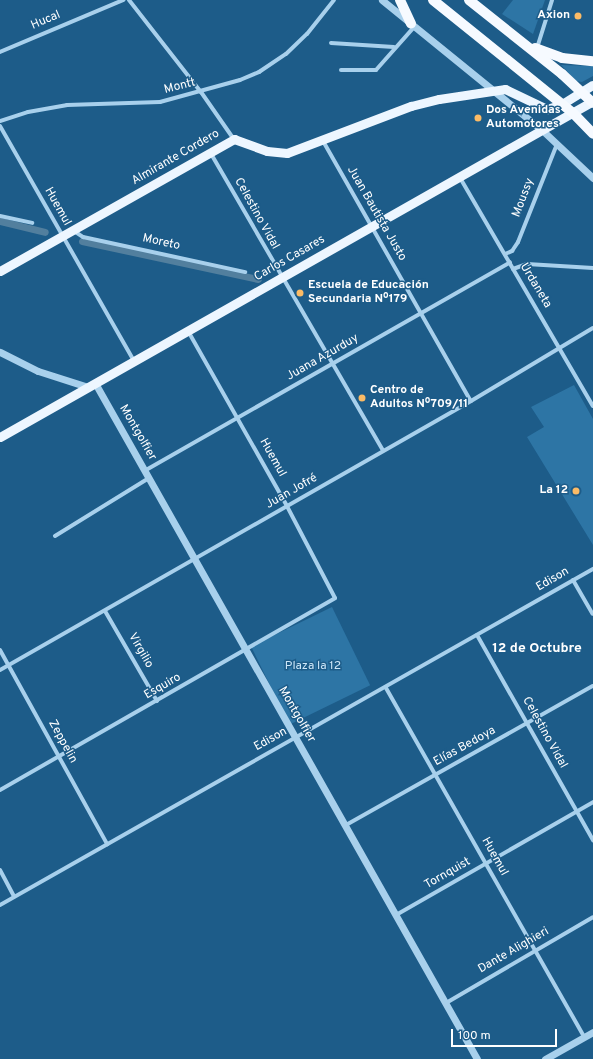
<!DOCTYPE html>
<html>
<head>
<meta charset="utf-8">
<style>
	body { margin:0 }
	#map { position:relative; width:593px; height:1059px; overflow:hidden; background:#1d5c89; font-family:Overpass,sans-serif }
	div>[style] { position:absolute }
	.green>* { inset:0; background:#2d75a5; transform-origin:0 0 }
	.canal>* { height:7px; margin:-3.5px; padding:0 3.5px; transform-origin:3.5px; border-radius:3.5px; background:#527f9e }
	.minor>* { height:4px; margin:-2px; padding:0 2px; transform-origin:2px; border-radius:2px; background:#a8d0ec }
	.tertiary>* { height:7px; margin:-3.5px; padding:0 3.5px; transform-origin:3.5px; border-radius:3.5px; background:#a8d0ec }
	.primary>* { height:9px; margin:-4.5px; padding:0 4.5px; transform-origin:4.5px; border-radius:4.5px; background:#edf6ff }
	.trunk>* { height:10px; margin:-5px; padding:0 5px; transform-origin:5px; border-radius:5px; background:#f6faff }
	.dots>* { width:11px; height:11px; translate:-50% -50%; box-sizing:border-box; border:2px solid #1d5c89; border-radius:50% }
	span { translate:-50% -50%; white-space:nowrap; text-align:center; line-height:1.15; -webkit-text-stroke:3px #1d5c89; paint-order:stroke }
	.poi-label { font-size:12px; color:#fff; font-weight:700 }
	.right { translate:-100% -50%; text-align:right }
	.left { translate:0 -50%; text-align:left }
	.street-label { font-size:12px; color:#fff }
	.park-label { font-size:12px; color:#cde7f9 }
	.quarter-label { font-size:14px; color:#fff; font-weight:700 }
	.scale { position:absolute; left:451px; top:1029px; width:106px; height:18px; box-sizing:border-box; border:2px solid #fff; border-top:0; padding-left:5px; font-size:12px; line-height:14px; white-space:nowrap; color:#fff; -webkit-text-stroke:3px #1d5c89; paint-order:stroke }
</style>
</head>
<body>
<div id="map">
	<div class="green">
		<i style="clip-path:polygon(513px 0,545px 0,533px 34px,502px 14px)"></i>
		<i style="clip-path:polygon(561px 65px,593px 66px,593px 76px,582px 82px,576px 81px)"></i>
		<i style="clip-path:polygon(574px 385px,593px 419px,593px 545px,527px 437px,544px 427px,531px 407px)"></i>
		<i style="left:332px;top:607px;width:87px;height:90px;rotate:64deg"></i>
	</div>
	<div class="canal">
		<i style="left:0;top:221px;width:46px;rotate:13.7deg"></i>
		<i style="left:82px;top:241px;width:180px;rotate:12.2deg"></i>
	</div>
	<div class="minor">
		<i style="left:129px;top:0;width:117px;rotate:52deg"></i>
		<i style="left:201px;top:92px;width:56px;rotate:55.2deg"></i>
		<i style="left:331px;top:43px;width:63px;rotate:3.6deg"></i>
		<i style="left:537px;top:48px;width:50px;rotate:-72.6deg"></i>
		<i style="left:0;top:52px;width:134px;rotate:-22.9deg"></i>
		<i style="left:341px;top:70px;width:35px"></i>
		<i style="left:376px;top:70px;width:57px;rotate:-48.5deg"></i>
		<i style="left:0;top:121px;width:29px;rotate:-18deg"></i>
		<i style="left:28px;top:112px;width:40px;rotate:-10deg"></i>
		<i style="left:67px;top:105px;width:93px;rotate:-1.8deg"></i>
		<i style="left:160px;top:102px;width:83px;rotate:-15.4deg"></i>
		<i style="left:240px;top:80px;width:21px;rotate:-23deg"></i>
		<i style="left:259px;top:72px;width:32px;rotate:-34deg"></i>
		<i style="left:286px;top:54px;width:29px;rotate:-44deg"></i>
		<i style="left:307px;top:34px;width:43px;rotate:-51.5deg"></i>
		<i style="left:0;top:126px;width:271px;rotate:60.3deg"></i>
		<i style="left:323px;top:141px;width:299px;rotate:60.4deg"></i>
		<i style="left:210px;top:152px;width:345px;rotate:59.9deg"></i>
		<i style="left:459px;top:176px;width:266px;rotate:59.8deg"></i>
		<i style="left:0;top:216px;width:33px;rotate:12deg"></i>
		<i style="left:74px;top:231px;width:11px;rotate:34deg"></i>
		<i style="left:83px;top:237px;width:166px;rotate:12.2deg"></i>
		<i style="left:505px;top:254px;width:8px;rotate:-23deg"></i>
		<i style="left:512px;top:251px;width:11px;rotate:-56deg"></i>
		<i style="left:518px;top:242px;width:105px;rotate:-68.3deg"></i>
		<i style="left:513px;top:269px;width:15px;rotate:-20deg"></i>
		<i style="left:527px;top:264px;width:66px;rotate:3.5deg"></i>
		<i style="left:146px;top:470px;width:419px;rotate:-29.7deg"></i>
		<i style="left:55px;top:536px;width:110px;rotate:-31.7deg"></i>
		<i style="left:573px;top:580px;width:39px;rotate:60deg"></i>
		<i style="left:105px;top:611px;width:104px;rotate:60deg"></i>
		<i style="left:477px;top:635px;width:236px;rotate:60.5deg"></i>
		<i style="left:0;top:650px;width:222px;rotate:61.1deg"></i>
		<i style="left:0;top:670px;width:542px;rotate:-29.73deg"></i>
		<i style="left:471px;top:401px;width:142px;rotate:-30.9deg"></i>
		<i style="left:386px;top:688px;width:401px;rotate:60.4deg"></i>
		<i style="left:0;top:790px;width:386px;rotate:-29.8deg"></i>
		<i style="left:335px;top:598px;width:104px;rotate:-117.6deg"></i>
		<i style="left:287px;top:506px;width:201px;rotate:-119.5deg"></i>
		<i style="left:346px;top:825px;width:283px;rotate:-29.4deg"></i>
		<i style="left:0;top:870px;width:30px;rotate:62deg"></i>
		<i style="left:0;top:905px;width:682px;rotate:-29.54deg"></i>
		<i style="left:396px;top:915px;width:227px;rotate:-29.8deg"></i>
		<i style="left:446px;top:1003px;width:170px;rotate:-30.3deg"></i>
	</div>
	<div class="tertiary">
		<i style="left:382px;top:0;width:206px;rotate:39.1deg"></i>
		<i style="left:542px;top:130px;width:70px;rotate:43.3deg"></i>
		<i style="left:0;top:352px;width:42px;rotate:26.6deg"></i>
		<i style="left:38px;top:371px;width:52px;rotate:17.7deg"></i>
		<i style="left:95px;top:383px;width:776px;rotate:60.53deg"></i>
		<i style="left:545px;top:1059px;width:55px;rotate:-29.4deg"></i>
	</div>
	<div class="primary">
		<i style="left:0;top:271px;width:269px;rotate:-29.4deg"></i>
		<i style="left:234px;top:139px;width:35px;rotate:20deg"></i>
		<i style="left:267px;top:151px;width:20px;rotate:6deg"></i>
		<i style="left:287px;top:153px;width:133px;rotate:-20.8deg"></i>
		<i style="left:411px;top:106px;width:29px;rotate:-14deg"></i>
		<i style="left:439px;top:99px;width:67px;rotate:-8.6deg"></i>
		<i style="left:505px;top:89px;width:47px;rotate:25.5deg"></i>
		<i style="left:547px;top:109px;width:16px;rotate:-18deg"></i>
		<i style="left:562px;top:104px;width:36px;rotate:-32deg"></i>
		<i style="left:0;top:437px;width:682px;rotate:-29.54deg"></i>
	</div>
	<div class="trunk">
		<i style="left:400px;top:0;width:26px;rotate:65deg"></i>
		<i style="left:433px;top:0;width:180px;rotate:38.9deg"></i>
		<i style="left:573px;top:113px;width:29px;rotate:46deg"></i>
		<i style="left:469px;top:0;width:119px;rotate:38.5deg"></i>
		<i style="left:562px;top:74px;width:42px;rotate:43.1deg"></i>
		<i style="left:535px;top:48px;width:29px;rotate:20deg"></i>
		<i style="left:562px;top:58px;width:31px;rotate:6deg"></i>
	</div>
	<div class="dots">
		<i style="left:578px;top:16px;background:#fbbb66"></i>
		<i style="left:478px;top:118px;background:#fbbb66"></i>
		<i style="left:300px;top:293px;background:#fbbb66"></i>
		<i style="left:362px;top:398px;background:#fbbb66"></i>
		<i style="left:576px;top:491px;background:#fbbb66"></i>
	</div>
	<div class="poi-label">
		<span class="right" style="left:570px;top:16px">Axion</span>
		<span class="left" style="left:486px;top:118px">Dos Avenidas<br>Automotores</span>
		<span class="left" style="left:308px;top:293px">Escuela de Educación<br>Secundaria Nº179</span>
		<span class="left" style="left:370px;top:398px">Centro de<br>Adultos Nº709/11</span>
		<span class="right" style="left:568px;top:491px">La 12</span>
	</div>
	<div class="street-label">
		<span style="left:46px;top:21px;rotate:-23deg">Hucal</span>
		<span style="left:180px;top:87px;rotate:-14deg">Montt</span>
		<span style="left:176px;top:158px;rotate:-30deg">Almirante Cordero</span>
		<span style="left:524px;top:198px;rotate:-69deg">Moussy</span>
		<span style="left:57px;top:207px;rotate:61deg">Huemul</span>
		<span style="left:256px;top:214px;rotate:61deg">Celestino Vidal</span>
		<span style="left:376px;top:214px;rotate:60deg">Juan Bautista Justo</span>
		<span style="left:161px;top:243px;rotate:12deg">Moreto</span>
		<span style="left:290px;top:259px;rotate:-30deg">Carlos Casares</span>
		<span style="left:535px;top:286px;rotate:59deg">Urdaneta</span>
		<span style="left:323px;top:358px;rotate:-30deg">Juana Azurduy</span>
		<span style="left:137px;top:433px;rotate:60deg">Montgolfier</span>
		<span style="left:272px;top:458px;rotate:61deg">Huemul</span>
		<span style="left:292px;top:492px;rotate:-30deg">Juan Jofré</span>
		<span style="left:553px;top:580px;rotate:-30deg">Edison</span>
		<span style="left:140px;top:651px;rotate:60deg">Virgilio</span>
		<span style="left:163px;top:687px;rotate:-30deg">Esquiro</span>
		<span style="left:296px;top:715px;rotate:60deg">Montgolfier</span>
		<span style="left:544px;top:733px;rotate:61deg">Celestino Vidal</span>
		<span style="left:271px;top:740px;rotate:-29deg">Edison</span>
		<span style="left:62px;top:742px;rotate:61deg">Zeppelin</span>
		<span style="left:465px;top:747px;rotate:-29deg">Elías Bedoya</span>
		<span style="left:494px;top:857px;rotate:61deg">Huemul</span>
		<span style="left:448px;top:874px;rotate:-30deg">Tornquist</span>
		<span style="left:514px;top:951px;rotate:-30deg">Dante Alighieri</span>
	</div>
	<div class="park-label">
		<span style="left:313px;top:667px">Plaza la 12</span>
	</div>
	<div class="quarter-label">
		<span style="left:537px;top:649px">12 de Octubre</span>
	</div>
	<div class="scale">100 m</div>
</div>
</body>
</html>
